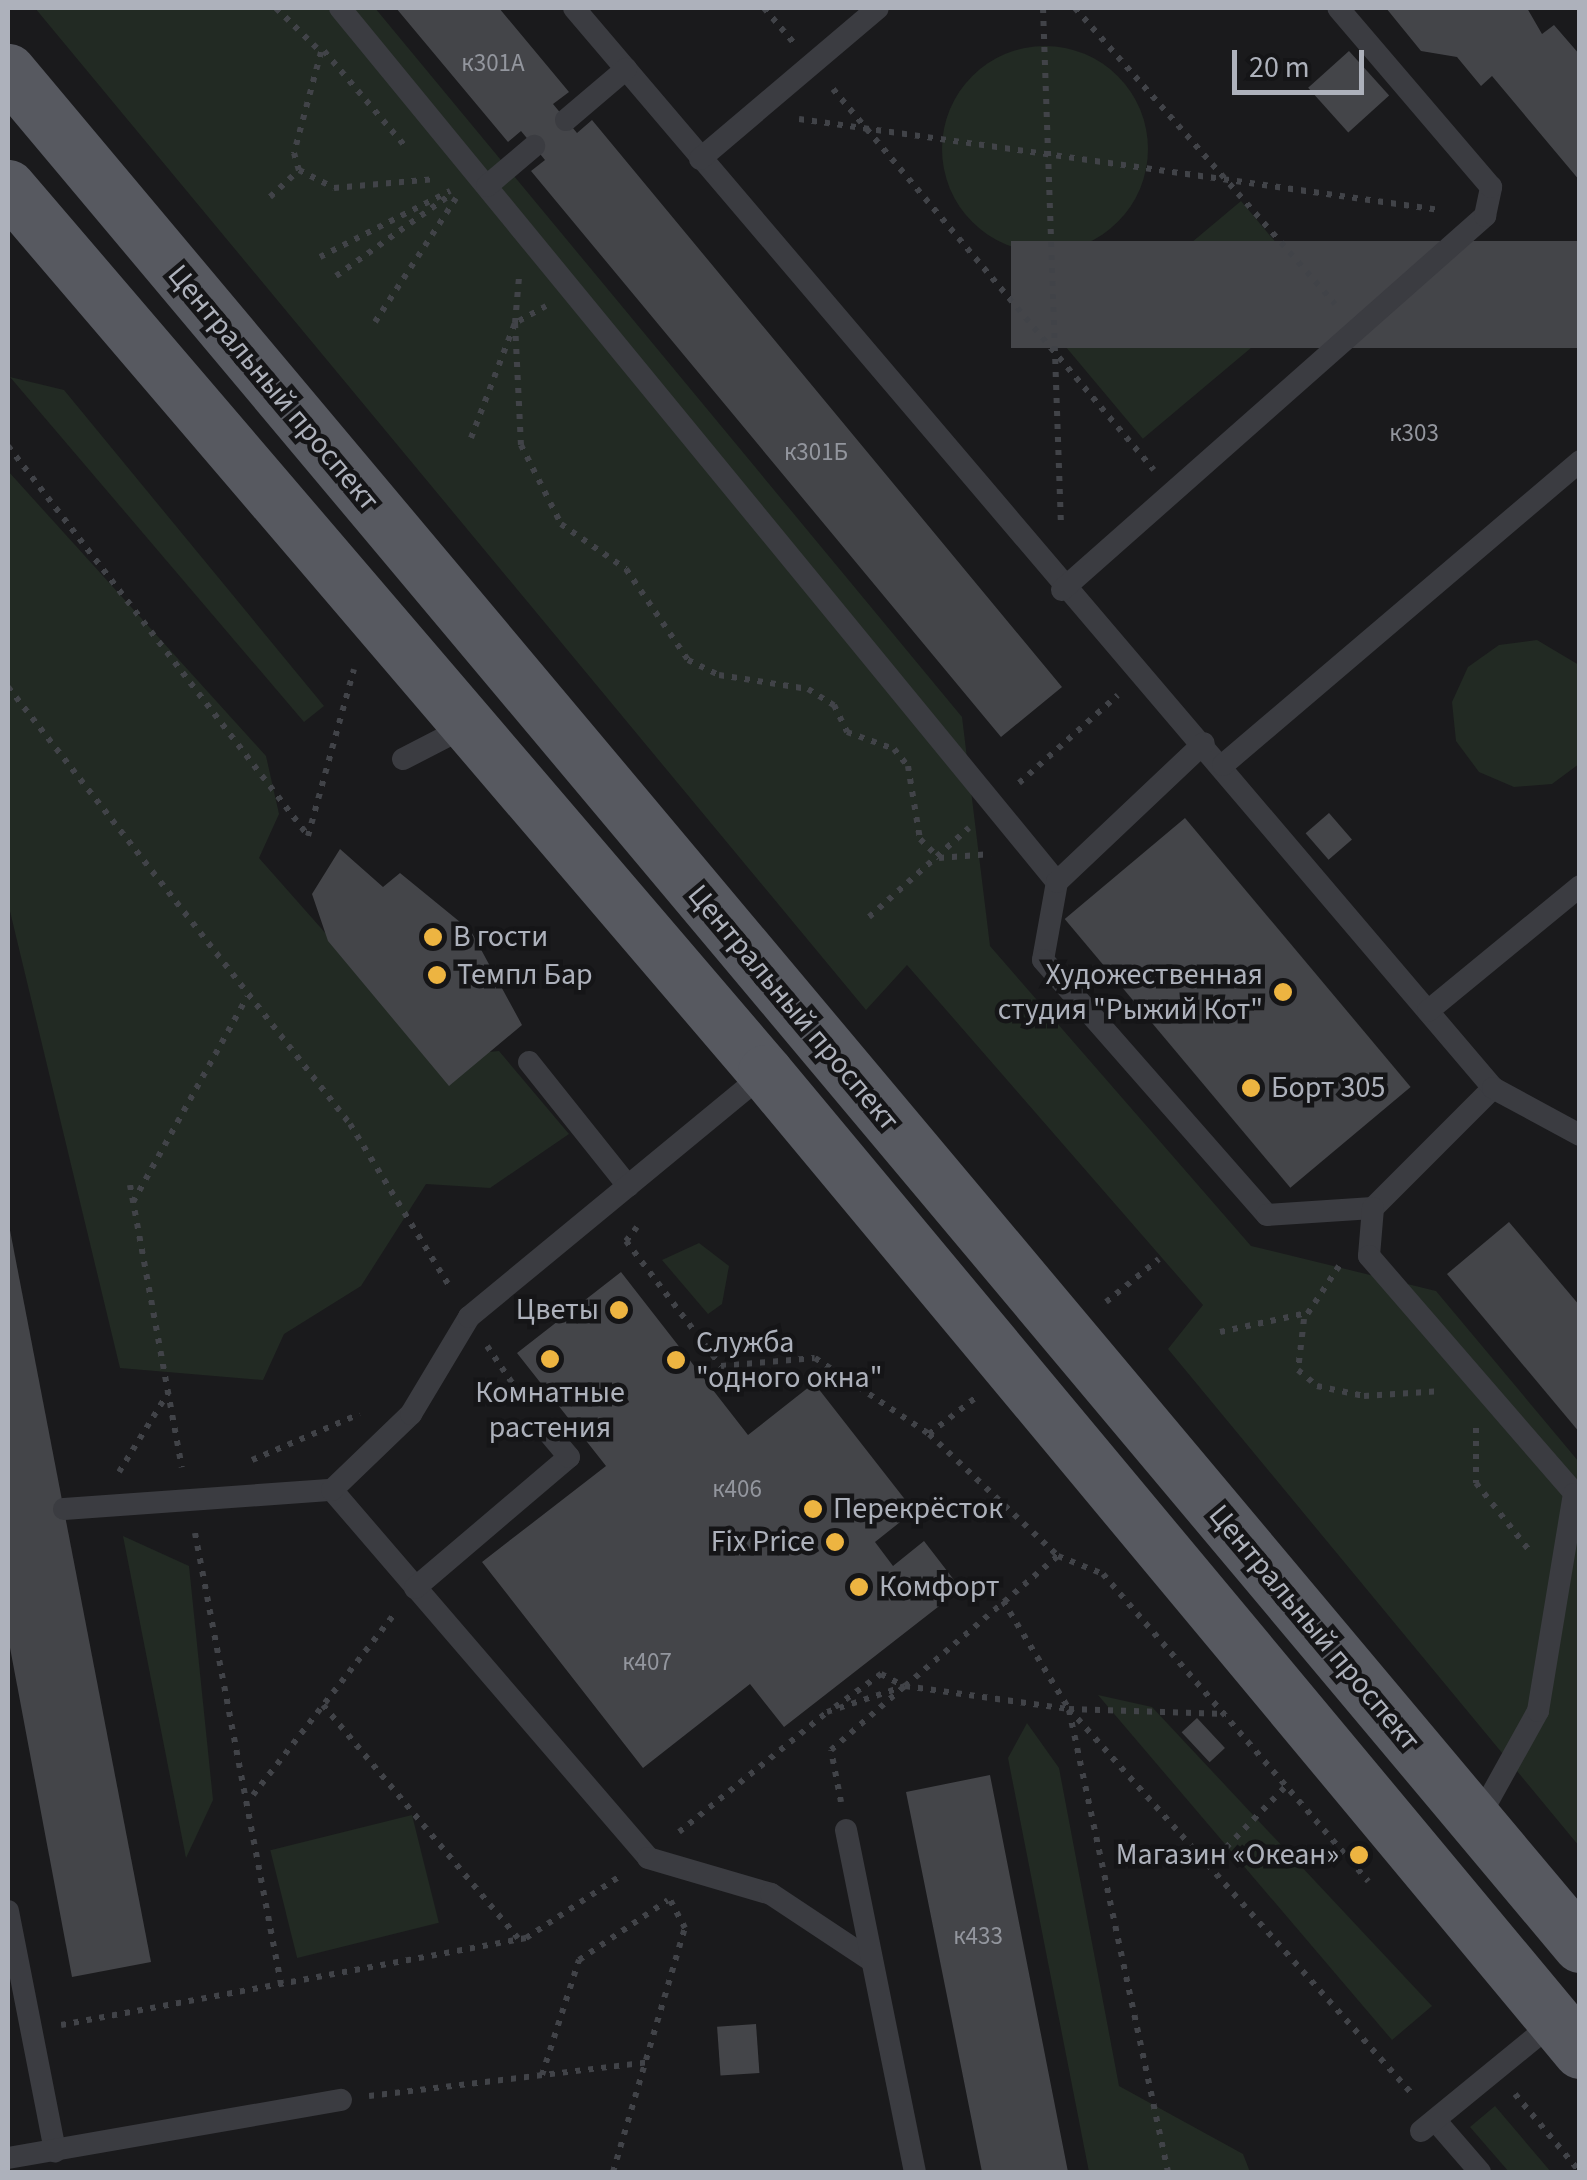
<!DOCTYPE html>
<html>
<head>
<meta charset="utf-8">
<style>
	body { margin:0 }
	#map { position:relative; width:1587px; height:2180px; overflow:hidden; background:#1a1a1c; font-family:"Source Sans 3",sans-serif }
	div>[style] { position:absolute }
	.green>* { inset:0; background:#222a23; transform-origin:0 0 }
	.round { border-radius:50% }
	.building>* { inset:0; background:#444549; transform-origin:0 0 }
	.path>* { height:6px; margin-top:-3px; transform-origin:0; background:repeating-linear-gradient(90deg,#414348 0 5px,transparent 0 13px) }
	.service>* { height:22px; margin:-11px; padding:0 11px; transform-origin:11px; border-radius:11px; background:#3b3c41 }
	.primary>* { height:55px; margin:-27.5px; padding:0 27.5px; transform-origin:27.5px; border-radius:27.5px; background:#575960 }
	.dots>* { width:28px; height:28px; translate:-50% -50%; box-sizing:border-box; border:5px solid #151517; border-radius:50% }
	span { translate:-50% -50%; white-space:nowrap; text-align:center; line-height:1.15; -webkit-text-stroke:9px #151517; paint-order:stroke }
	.number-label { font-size:25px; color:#93969e }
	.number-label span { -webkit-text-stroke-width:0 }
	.street-label { font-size:30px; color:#adb1bb }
	.poi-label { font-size:30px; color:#adb1bb }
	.left { translate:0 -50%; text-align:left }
	.right { translate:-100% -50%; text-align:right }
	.frame { position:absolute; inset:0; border:10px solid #adb1bb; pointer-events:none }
	.scale { position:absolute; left:1232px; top:50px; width:132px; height:45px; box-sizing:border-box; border:5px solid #adb1bb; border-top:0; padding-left:12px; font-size:30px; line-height:35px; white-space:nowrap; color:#adb1bb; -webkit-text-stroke:8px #151517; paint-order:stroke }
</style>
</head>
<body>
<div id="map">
	<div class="green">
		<i style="clip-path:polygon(35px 8px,375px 8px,962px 717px,990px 946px,1251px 1246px,1436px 1291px,1579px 1462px,1579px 1846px,1168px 1349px,1203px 1305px,907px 965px,866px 1010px)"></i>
		<i class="round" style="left:942px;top:46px;width:206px;height:206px"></i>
		<i style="left:1241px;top:201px;width:119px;height:228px;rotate:50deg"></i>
		<i style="clip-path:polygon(10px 377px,64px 390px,324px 706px,304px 722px)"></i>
		<i style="clip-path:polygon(8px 471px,266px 756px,279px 814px,259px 858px,435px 1057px,499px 1051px,569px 1134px,490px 1188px,426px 1184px,361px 1286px,284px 1334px,263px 1380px,120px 1368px,8px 903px)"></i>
		<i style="clip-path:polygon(1537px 640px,1579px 665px,1579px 764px,1552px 784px,1514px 787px,1479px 772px,1456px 741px,1452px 702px,1468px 667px,1499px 645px)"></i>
		<i style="clip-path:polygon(699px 1243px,729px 1266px,722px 1304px,708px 1314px,662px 1260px)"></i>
		<i style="clip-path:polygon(123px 1536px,189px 1566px,213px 1800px,186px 1858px)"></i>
		<i style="clip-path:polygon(1098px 1695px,1152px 1707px,1432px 2006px,1392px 2040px)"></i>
		<i style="clip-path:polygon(1027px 1723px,1059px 1768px,1119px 2086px,1243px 2154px,1250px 2172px,1089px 2172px,1008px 1758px)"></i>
		<i style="left:412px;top:1815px;width:111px;height:146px;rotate:76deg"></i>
		<i style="clip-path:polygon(1495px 2106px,1551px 2172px,1509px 2172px,1470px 2127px)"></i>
	</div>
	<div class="building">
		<i style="clip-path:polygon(396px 8px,499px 8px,569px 92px,553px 104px,577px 133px,592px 120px,1062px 687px,1001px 737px,531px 171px,545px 160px,521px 131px,508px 142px)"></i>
		<i style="clip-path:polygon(1386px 8px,1527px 8px,1542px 34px,1554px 25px,1580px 55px,1580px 181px,1492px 76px,1481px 86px,1457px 57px,1421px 51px)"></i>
		<i style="left:1349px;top:51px;width:60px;height:55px;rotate:48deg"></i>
		<i style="left:1580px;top:241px;width:107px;height:569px;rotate:90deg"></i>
		<i style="left:1329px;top:813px;width:35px;height:31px;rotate:49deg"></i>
		<i style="left:1185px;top:818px;width:351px;height:157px;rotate:50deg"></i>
		<i style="clip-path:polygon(340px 849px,383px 887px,400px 873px,471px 931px,522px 1025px,449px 1086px,328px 941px,312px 894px)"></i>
		<i style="clip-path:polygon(1509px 1222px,1580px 1306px,1580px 1433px,1447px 1274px)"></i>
		<i style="clip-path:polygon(9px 1225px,151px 1962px,72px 1977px,8px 1637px)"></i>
		<i style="clip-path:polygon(621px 1272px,748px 1435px,814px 1383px,914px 1511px,875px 1542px,893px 1566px,924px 1541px,961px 1589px,784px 1727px,750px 1684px,643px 1768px,482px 1562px,606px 1466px,517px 1353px)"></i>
		<i style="left:1197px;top:1718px;width:41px;height:21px;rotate:47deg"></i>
		<i style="clip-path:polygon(990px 1775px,1068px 2172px,982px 2172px,950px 2011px,906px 1792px)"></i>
		<i style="left:756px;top:2024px;width:49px;height:39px;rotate:86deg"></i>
	</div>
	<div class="path">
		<i style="left:276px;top:8px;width:63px;rotate:44.4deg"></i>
		<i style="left:321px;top:52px;width:105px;rotate:105deg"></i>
		<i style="left:294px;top:153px;width:18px;rotate:74deg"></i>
		<i style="left:299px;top:170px;width:39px;rotate:27deg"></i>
		<i style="left:334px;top:188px;width:102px;rotate:-5deg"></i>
		<i style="left:764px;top:8px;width:45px;rotate:49.5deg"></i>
		<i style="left:1043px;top:8px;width:518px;rotate:88.01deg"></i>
		<i style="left:1075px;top:8px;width:394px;rotate:48.7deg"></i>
		<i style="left:324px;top:51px;width:123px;rotate:49.6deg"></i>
		<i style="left:833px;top:89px;width:498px;rotate:49.9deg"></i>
		<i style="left:799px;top:119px;width:647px;rotate:8.08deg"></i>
		<i style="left:270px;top:197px;width:40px;rotate:-43deg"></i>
		<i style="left:320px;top:257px;width:146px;rotate:-26.9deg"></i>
		<i style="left:336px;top:276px;width:136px;rotate:-35.4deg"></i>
		<i style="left:546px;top:306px;width:35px;rotate:151deg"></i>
		<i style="left:515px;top:323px;width:122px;rotate:87.2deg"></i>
		<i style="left:521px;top:445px;width:89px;rotate:63.1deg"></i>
		<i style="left:561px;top:524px;width:79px;rotate:34.7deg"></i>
		<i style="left:626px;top:569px;width:110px;rotate:55.7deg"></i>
		<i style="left:688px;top:660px;width:34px;rotate:26deg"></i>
		<i style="left:719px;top:675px;width:90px;rotate:8.9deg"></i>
		<i style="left:808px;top:689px;width:31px;rotate:32deg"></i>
		<i style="left:834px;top:705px;width:30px;rotate:64deg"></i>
		<i style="left:847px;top:732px;width:50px;rotate:19.9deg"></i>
		<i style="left:894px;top:749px;width:22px;rotate:51deg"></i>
		<i style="left:908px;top:766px;width:74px;rotate:80.7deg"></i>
		<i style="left:920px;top:839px;width:27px;rotate:45deg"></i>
		<i style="left:939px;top:858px;width:52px;rotate:-4.4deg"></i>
		<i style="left:375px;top:322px;width:148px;rotate:-56.8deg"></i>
		<i style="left:471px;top:438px;width:123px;rotate:-69.1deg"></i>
		<i style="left:515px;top:323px;width:46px;rotate:-85deg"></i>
		<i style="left:8px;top:446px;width:492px;rotate:52.4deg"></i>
		<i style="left:8px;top:687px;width:555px;rotate:51.95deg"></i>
		<i style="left:350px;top:1124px;width:193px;rotate:58.5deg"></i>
		<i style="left:1019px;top:783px;width:132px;rotate:-41.6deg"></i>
		<i style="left:308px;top:836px;width:173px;rotate:-74.6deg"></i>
		<i style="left:869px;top:917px;width:134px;rotate:-41.7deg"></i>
		<i style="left:130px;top:1185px;width:287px;rotate:79.6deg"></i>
		<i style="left:133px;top:1202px;width:235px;rotate:-60.9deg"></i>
		<i style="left:637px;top:1227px;width:18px;rotate:128deg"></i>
		<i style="left:626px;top:1241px;width:157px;rotate:52.8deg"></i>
		<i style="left:721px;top:1366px;width:94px;rotate:-4.9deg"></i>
		<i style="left:815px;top:1358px;width:137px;rotate:33.7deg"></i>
		<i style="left:929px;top:1434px;width:178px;rotate:43.4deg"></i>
		<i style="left:1058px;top:1556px;width:48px;rotate:21.8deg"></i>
		<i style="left:1103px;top:1574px;width:406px;rotate:49.2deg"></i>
		<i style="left:1339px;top:1266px;width:64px;rotate:123.4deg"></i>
		<i style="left:1304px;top:1319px;width:51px;rotate:96.7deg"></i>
		<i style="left:1298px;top:1370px;width:25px;rotate:40deg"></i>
		<i style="left:1317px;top:1386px;width:48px;rotate:12deg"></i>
		<i style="left:1364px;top:1396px;width:78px;rotate:-3.7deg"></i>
		<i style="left:1106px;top:1302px;width:68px;rotate:-39.1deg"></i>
		<i style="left:1220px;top:1332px;width:89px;rotate:-12.3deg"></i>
		<i style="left:487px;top:1346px;width:73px;rotate:55.7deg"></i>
		<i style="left:1476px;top:1428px;width:55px;rotate:90deg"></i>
		<i style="left:1476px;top:1483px;width:90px;rotate:51.7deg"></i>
		<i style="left:929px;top:1434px;width:58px;rotate:-38deg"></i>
		<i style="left:252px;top:1460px;width:117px;rotate:-23.1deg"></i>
		<i style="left:119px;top:1472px;width:93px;rotate:-58.2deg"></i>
		<i style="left:195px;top:1533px;width:459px;rotate:79.2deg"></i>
		<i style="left:1003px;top:1601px;width:127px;rotate:58.6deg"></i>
		<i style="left:1069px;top:1709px;width:517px;rotate:48.29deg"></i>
		<i style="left:323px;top:1705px;width:304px;rotate:50.1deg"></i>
		<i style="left:835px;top:1707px;width:57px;rotate:-35.7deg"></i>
		<i style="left:881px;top:1674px;width:26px;rotate:28deg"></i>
		<i style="left:1069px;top:1710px;width:472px;rotate:77.9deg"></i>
		<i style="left:253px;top:1795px;width:232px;rotate:-52deg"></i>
		<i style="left:841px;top:1802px;width:53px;rotate:-100.9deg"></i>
		<i style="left:831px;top:1750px;width:98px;rotate:-40.9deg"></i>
		<i style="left:905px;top:1686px;width:166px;rotate:8deg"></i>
		<i style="left:1069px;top:1709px;width:157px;rotate:1.8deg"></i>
		<i style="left:679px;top:1832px;width:191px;rotate:-39deg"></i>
		<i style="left:827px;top:1712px;width:82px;rotate:-18.4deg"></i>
		<i style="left:905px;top:1686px;width:201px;rotate:-40.4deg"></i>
		<i style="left:1208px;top:1866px;width:112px;rotate:-45.7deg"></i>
		<i style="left:61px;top:2025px;width:473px;rotate:-10.6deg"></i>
		<i style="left:526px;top:1938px;width:115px;rotate:-33.3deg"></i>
		<i style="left:542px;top:2075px;width:121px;rotate:-72.2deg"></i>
		<i style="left:579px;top:1960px;width:107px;rotate:-34deg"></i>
		<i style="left:1515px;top:2094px;width:102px;rotate:50.2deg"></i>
		<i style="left:369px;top:2096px;width:284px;rotate:-6.9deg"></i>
		<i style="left:613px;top:2172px;width:254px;rotate:-73.6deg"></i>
		<i style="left:685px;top:1928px;width:32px;rotate:-118deg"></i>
	</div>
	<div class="service">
		<i style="left:340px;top:8px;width:1130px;rotate:50.64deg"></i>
		<i style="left:1057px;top:882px;width:79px;rotate:100.2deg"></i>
		<i style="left:1043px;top:960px;width:339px;rotate:48.7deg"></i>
		<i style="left:1267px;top:1215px;width:106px;rotate:-3.8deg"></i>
		<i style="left:1373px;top:1208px;width:170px;rotate:-45deg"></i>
		<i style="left:574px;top:8px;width:1418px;rotate:49.6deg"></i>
		<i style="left:1493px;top:1088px;width:99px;rotate:28.4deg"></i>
		<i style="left:566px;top:120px;width:79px;rotate:-40.4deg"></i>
		<i style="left:700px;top:159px;width:233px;rotate:-40.3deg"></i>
		<i style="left:487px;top:186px;width:62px;rotate:-40.4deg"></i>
		<i style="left:1062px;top:590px;width:565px;rotate:-41.48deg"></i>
		<i style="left:1485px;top:216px;width:30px;rotate:-78deg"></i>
		<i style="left:1491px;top:187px;width:235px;rotate:-130.5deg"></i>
		<i style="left:403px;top:759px;width:72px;rotate:-27.3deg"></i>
		<i style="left:1223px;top:765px;width:469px;rotate:-40.4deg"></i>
		<i style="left:1057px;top:882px;width:202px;rotate:-43.4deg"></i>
		<i style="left:1428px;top:1011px;width:197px;rotate:-39.4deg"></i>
		<i style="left:529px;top:1062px;width:159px;rotate:51.4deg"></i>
		<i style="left:1373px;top:1208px;width:48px;rotate:94.8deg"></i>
		<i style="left:1369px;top:1256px;width:323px;rotate:49.1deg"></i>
		<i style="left:332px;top:1490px;width:485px;rotate:49.3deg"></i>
		<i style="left:648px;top:1858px;width:128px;rotate:16.3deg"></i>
		<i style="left:771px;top:1894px;width:121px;rotate:33.6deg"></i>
		<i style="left:64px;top:1509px;width:269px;rotate:-4.1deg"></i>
		<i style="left:332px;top:1490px;width:110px;rotate:-43.9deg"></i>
		<i style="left:411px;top:1414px;width:113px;rotate:-59.1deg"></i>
		<i style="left:469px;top:1317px;width:384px;rotate:-39.5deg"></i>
		<i style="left:415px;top:1588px;width:202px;rotate:-40.4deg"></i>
		<i style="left:569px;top:1457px;width:34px;rotate:-130deg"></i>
		<i style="left:1477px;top:1821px;width:126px;rotate:-61deg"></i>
		<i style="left:1538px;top:1711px;width:220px;rotate:-80.6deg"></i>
		<i style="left:846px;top:1830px;width:349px;rotate:78.6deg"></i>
		<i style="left:8px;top:1911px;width:245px;rotate:78.9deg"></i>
		<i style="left:1435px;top:2120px;width:69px;rotate:49.1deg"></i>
		<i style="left:1421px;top:2131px;width:172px;rotate:-39.3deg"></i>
		<i style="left:8px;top:2158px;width:338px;rotate:-9.9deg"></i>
	</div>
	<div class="primary">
		<i style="left:8px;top:71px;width:2446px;rotate:50.01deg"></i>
		<i style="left:8px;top:187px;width:1165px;rotate:49.46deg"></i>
		<i style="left:765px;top:1072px;width:1274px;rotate:50.22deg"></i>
	</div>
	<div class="dots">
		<i style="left:433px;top:937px;background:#edb441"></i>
		<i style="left:437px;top:975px;background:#edb441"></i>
		<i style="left:1283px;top:992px;background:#edb441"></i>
		<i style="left:1251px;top:1088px;background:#edb441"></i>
		<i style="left:619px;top:1310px;background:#edb441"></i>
		<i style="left:550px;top:1359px;background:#edb441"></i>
		<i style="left:676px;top:1360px;background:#edb441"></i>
		<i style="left:813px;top:1509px;background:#edb441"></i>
		<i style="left:835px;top:1542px;background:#edb441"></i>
		<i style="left:859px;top:1587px;background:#edb441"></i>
		<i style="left:1359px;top:1855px;background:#edb441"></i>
	</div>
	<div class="number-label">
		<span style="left:493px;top:63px">к301А</span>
		<span style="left:1414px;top:433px">к303</span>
		<span style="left:816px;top:452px">к301Б</span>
		<span style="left:737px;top:1489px">к406</span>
		<span style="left:647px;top:1662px">к407</span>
		<span style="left:978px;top:1936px">к433</span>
	</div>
	<div class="street-label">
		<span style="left:273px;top:388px;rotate:50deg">Центральный проспект</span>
		<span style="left:793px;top:1008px;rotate:50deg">Центральный проспект</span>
		<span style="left:1314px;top:1628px;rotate:50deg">Центральный проспект</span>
	</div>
	<div class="poi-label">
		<span class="left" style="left:453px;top:937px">В гости</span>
		<span class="left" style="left:457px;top:975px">Темпл Бар</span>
		<span class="right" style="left:1263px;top:992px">Художественная<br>студия "Рыжий Кот"</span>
		<span class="left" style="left:1271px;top:1088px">Борт 305</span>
		<span class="right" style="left:599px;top:1310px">Цветы</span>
		<span class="left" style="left:696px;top:1360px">Служба<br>"одного окна"</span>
		<span style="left:550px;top:1410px">Комнатные<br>растения</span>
		<span class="left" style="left:833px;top:1509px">Перекрёсток</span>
		<span class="right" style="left:815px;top:1542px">Fix Price</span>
		<span class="left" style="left:879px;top:1587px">Комфорт</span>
		<span class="right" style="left:1339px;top:1855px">Магазин «Океан»</span>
	</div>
	<div class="frame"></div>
	<div class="scale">20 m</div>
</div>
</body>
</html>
